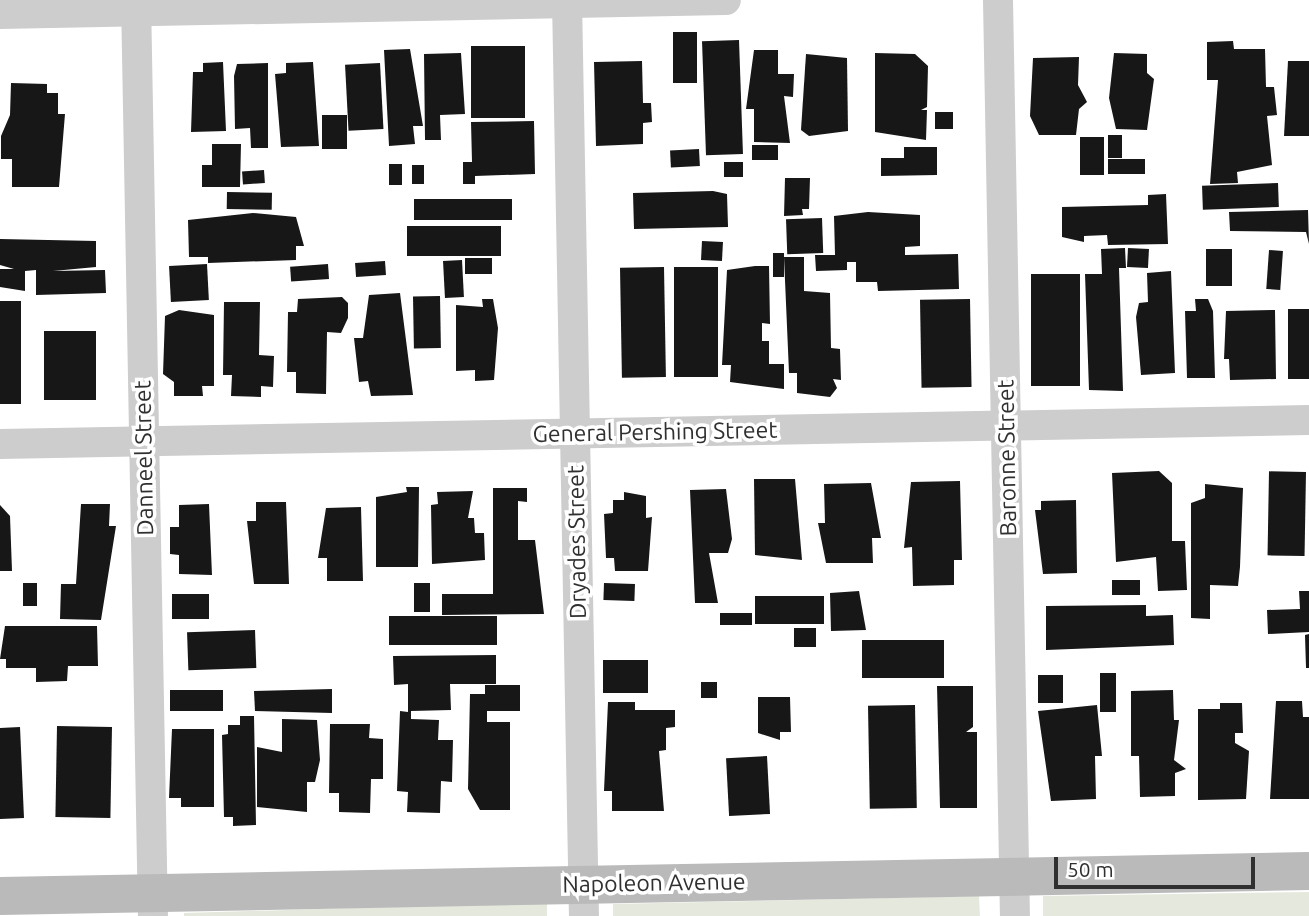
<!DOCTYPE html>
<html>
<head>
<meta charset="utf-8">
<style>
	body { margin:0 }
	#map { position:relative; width:1309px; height:916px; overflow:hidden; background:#fff; font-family:Ubuntu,sans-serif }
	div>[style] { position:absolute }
	.green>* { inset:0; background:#e5e9dd }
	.building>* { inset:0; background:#171717; transform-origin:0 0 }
	.minor>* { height:30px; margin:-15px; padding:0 15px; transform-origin:15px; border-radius:15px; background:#cdcdcd }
	.secondary>* { height:38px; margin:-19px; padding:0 19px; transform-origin:19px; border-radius:19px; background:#bababa }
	span { translate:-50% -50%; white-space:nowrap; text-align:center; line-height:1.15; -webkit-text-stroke:7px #fff; paint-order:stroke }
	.street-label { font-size:23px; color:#303030 }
	.scale { position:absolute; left:1054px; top:857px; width:201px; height:32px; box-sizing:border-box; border:4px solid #303030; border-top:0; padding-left:9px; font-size:21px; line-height:24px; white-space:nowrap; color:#303030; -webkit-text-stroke:5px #fff; paint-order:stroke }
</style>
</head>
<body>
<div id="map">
	<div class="green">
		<i style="clip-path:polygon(1309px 892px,1309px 916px,1043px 916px,1043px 896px)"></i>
		<i style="clip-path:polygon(979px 896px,980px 916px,613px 916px,613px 904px)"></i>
		<i style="clip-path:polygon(547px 902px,547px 916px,184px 916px,184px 913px)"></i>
	</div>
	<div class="building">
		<i style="left:673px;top:32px;width:24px;height:51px"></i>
		<i style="left:739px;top:40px;width:114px;height:37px;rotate:88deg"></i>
		<i style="clip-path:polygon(1233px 41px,1234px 49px,1265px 49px,1266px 87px,1274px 87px,1277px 115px,1267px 116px,1272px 165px,1237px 172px,1238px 183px,1210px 184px,1218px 80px,1207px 80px,1207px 42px)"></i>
		<i style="left:525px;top:46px;width:72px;height:54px;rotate:90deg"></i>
		<i style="clip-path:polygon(410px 49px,423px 126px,413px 126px,415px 144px,389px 146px,384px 50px)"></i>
		<i style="clip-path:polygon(754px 50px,778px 50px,778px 74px,794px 74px,793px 97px,784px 96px,790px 143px,754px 142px,754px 109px,746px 109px)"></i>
		<i style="clip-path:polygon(461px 53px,465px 114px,440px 115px,441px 140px,425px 140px,424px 54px)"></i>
		<i style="clip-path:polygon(875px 53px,915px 54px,928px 66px,927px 107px,921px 110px,927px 110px,926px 140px,875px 132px)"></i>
		<i style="clip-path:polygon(1114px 53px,1147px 54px,1147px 73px,1154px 79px,1147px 130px,1116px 129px,1109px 98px)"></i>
		<i style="clip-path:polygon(806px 54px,847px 58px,848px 131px,809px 136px,801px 130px)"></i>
		<i style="clip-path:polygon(1079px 57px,1078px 85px,1087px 102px,1079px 109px,1076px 135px,1039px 135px,1030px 116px,1033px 58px)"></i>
		<i style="clip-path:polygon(642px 61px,643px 103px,651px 103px,652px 122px,643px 123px,643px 144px,596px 146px,594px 62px)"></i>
		<i style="clip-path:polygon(1288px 61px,1309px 61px,1309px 136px,1284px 136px)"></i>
		<i style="clip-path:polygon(223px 62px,226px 131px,191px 132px,193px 72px,203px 72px,203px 63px)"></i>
		<i style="clip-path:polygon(313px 62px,319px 146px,281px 147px,275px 74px,286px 73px,286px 63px)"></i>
		<i style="clip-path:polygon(268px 63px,268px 148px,251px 148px,250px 128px,235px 129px,234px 76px,237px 64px)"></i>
		<i style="left:380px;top:63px;width:66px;height:35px;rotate:87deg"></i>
		<i style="clip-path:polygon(11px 83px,47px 84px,47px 93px,58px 93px,58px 114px,65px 114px,59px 187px,12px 187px,12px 159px,1px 159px,1px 136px,10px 115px)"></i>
		<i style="left:935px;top:112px;width:18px;height:17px"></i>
		<i style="left:322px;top:115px;width:25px;height:34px"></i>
		<i style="clip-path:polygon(534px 121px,535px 174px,475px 176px,475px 184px,463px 184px,463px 162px,472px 162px,471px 122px)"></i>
		<i style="left:1122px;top:135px;width:23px;height:14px;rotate:90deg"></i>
		<i style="left:1080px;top:137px;width:24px;height:38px"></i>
		<i style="clip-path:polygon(212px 144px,241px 144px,240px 187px,202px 187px,202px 165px,212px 165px)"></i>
		<i style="left:752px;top:145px;width:26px;height:15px"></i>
		<i style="clip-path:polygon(904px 147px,937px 147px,937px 175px,881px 176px,881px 158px,904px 158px)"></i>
		<i style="left:699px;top:149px;width:17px;height:29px;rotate:87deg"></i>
		<i style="left:1108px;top:159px;width:37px;height:15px"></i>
		<i style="left:724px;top:162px;width:19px;height:15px"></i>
		<i style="left:389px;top:164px;width:13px;height:21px"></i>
		<i style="left:412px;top:165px;width:12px;height:19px"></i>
		<i style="left:264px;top:170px;width:13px;height:22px;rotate:86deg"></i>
		<i style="clip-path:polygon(785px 178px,810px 178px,809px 209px,802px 209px,803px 215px,784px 216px)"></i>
		<i style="left:1278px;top:183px;width:24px;height:76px;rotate:88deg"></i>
		<i style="clip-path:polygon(713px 191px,727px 194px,728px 227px,634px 229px,633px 193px)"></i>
		<i style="left:227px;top:192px;width:45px;height:17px;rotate:1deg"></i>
		<i style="clip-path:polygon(1166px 194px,1168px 244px,1108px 245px,1107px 235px,1084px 236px,1084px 242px,1062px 237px,1062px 207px,1148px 205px,1148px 195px)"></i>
		<i style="left:512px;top:199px;width:21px;height:98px;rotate:90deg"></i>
		<i style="clip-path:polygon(1308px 210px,1309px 244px,1306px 232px,1230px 231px,1229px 212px)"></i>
		<i style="clip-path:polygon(868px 212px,920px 215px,920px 246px,905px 247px,905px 255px,958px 254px,959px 289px,878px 291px,877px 282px,856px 282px,856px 262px,847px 262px,847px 270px,816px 271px,815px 255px,835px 255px,834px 216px)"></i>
		<i style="clip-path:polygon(253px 213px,296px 217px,304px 246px,296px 246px,296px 260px,208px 263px,208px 257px,189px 257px,188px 220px)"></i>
		<i style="left:822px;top:218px;width:35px;height:36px;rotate:88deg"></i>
		<i style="left:501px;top:226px;width:30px;height:94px;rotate:90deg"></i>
		<i style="clip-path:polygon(0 239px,96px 241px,96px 267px,53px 271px,105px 270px,106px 293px,36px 295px,36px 270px,25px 271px,25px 291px,0 287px,0 269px,14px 269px,0 265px)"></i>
		<i style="left:702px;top:241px;width:21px;height:19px;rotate:3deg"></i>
		<i style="clip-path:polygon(1125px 248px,1126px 268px,1119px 268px,1123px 391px,1089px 390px,1085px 274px,1102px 274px,1101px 249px)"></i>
		<i style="left:1128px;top:248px;width:21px;height:19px;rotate:3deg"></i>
		<i style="left:1232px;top:249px;width:37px;height:26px;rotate:90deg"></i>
		<i style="left:1269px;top:250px;width:14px;height:39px;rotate:4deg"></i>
		<i style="left:773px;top:253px;width:11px;height:24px"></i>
		<i style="clip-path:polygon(784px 257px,804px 257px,804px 291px,830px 293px,831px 348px,840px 349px,841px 380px,833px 379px,837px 388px,830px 397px,797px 393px,797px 373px,789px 373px)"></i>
		<i style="left:465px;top:258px;width:27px;height:16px"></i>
		<i style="left:462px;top:260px;width:37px;height:19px;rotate:87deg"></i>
		<i style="left:385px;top:261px;width:14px;height:30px;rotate:86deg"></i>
		<i style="left:207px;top:264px;width:36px;height:38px;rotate:87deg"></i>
		<i style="left:328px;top:264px;width:15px;height:38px;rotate:86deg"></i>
		<i style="clip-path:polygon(755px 266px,769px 266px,770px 324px,762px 323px,762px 341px,769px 341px,769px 364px,784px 364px,784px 389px,730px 382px,731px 365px,722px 365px,727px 270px)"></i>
		<i style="left:664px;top:267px;width:110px;height:44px;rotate:89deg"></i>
		<i style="left:674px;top:267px;width:44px;height:110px"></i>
		<i style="clip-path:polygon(1171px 271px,1175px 373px,1141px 375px,1136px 317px,1139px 303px,1148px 302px,1147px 273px)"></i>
		<i style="left:1031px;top:274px;width:49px;height:112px"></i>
		<i style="clip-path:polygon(400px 293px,413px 395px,371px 396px,368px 381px,359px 382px,354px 338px,363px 338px,369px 295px)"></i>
		<i style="left:440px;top:296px;width:52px;height:27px;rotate:89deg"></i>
		<i style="clip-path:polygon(342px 297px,348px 303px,348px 318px,341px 333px,327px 332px,326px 394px,296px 393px,296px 372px,287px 372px,288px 312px,297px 312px,298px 299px)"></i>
		<i style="clip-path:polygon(482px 299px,493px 299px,498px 328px,494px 380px,475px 381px,475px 370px,456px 371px,456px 305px,483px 307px)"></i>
		<i style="left:970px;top:299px;width:88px;height:50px;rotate:89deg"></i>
		<i style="clip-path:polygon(1195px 299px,1208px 299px,1213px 311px,1215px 378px,1187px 378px,1185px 311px,1196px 311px)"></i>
		<i style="left:0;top:301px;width:21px;height:103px"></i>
		<i style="clip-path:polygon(224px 302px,260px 302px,259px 355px,274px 356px,273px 387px,261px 386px,261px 397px,231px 396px,232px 375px,223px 375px)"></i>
		<i style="left:1288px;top:309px;width:21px;height:70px"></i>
		<i style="clip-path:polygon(179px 310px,214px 315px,214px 386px,202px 386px,203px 396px,174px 396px,174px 382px,163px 374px,165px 316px)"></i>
		<i style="clip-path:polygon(1275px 310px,1276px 379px,1230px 380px,1229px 359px,1224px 359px,1226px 311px)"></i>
		<i style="left:44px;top:331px;width:52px;height:69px"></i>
		<i style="clip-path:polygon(1159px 471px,1172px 483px,1172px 541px,1185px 541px,1187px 590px,1158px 591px,1156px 557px,1116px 562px,1112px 473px)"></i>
		<i style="left:1306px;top:472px;width:84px;height:37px;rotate:91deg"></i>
		<i style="clip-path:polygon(754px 479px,795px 479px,802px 560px,755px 555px)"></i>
		<i style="clip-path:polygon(960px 481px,962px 560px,954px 560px,954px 585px,913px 586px,912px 547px,904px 548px,911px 482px)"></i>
		<i style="clip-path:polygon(871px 483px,881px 538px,872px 538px,873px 563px,826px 563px,818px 523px,825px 523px,824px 484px)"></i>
		<i style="clip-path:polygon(1205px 484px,1243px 488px,1240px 567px,1238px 586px,1210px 585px,1210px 619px,1191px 618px,1191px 503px,1205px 498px)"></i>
		<i style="clip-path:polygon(406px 487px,419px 487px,418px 567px,376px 567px,376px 497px,407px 492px)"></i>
		<i style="clip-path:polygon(493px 488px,527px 488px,527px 502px,518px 501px,518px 540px,535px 540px,544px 614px,442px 615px,442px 594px,493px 594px)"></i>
		<i style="clip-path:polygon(726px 489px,732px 539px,728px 553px,709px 553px,718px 603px,695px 603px,690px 490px)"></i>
		<i style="clip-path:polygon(473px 491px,468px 518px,474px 518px,475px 533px,484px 533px,485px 560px,432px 564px,431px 505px,438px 504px,437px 492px)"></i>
		<i style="clip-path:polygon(624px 492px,646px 496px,646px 518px,652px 517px,648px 571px,615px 571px,614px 558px,606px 558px,604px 514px,613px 513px,613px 500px,624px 500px)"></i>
		<i style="clip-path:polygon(1076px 500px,1077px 573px,1043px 574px,1035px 510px,1041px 510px,1041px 501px)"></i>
		<i style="clip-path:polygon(256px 502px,286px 502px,289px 584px,254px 584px,247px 521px,256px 521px)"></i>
		<i style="clip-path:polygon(81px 504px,110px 504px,109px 526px,116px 526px,101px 620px,60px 619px,61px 584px,76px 584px)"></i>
		<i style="clip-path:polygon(209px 504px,212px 575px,179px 574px,179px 555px,170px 554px,170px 527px,179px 527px,179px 505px)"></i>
		<i style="clip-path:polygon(0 505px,10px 516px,12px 571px,0 571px)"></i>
		<i style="clip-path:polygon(361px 507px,363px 581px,327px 581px,327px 558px,318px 558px,326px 508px)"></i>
		<i style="left:1140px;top:580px;width:15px;height:28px;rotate:90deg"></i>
		<i style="left:23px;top:583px;width:14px;height:23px"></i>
		<i style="left:414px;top:583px;width:16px;height:29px"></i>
		<i style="left:604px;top:583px;width:31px;height:17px;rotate:2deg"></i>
		<i style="clip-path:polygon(859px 591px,866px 630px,831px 631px,830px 593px)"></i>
		<i style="clip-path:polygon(1299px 591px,1309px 591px,1309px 632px,1268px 634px,1267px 610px,1300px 609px)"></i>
		<i style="left:172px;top:594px;width:37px;height:25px"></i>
		<i style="left:824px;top:596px;width:28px;height:69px;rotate:90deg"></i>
		<i style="clip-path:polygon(1146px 605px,1146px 616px,1173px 615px,1174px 645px,1046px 650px,1046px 606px)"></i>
		<i style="left:720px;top:613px;width:32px;height:12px"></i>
		<i style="left:497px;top:616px;width:29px;height:108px;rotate:90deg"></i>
		<i style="clip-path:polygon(5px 626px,97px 626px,98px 666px,68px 666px,67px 681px,36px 682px,36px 668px,6px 668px,6px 659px,0 659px)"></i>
		<i style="left:794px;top:628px;width:22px;height:19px"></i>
		<i style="left:255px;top:630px;width:38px;height:68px;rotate:88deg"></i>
		<i style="clip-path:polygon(1309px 634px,1309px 668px,1306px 668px,1305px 635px)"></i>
		<i style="left:862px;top:640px;width:82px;height:38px"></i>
		<i style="clip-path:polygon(496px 655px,496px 684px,450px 684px,451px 710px,411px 711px,411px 719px,439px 720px,438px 740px,453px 740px,452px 782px,441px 781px,440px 813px,407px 812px,408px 792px,397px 791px,400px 711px,408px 712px,408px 684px,394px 685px,393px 656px)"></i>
		<i style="left:603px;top:660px;width:45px;height:33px"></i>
		<i style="left:1100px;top:673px;width:16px;height:39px"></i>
		<i style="left:1038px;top:675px;width:25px;height:28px"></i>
		<i style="left:717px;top:682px;width:16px;height:16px;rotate:90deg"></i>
		<i style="clip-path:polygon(485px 685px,520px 685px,520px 711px,487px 711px,487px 722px,510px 722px,510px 810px,480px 810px,468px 789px,470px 694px,485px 694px)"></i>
		<i style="clip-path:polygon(937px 686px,973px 686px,973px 727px,966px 732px,977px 732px,977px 808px,940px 808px)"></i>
		<i style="clip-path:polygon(332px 689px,332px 713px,255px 711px,254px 691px)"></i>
		<i style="left:170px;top:690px;width:53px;height:21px"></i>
		<i style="clip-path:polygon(1173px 690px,1174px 720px,1179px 720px,1174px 760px,1186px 769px,1175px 773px,1175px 796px,1140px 797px,1139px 756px,1131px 756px,1131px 691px)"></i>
		<i style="clip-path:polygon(758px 697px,790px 697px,791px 732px,780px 732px,780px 740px,758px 733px)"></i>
		<i style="clip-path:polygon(1276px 701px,1302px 701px,1303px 717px,1309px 717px,1309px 799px,1270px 799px)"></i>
		<i style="clip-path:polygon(608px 702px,635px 702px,635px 710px,675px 710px,675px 727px,666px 728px,666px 750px,659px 751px,664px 811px,612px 811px,612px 791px,604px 791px)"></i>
		<i style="clip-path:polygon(1220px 703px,1242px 703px,1243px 733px,1235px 733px,1235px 743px,1249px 751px,1246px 799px,1198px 800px,1198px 709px,1220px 709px)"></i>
		<i style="left:915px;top:705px;width:103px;height:47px;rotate:89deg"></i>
		<i style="clip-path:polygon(1097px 705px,1102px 756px,1095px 756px,1096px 799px,1051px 801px,1038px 711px)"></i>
		<i style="clip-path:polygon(240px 716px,254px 716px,256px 825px,233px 826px,233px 817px,224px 817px,222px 735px,228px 734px,228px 725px,240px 725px)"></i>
		<i style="clip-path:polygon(282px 719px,317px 720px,320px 760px,315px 782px,307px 782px,307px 812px,257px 807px,257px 747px,282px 752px)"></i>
		<i style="clip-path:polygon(330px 724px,370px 724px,369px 738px,383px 739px,383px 779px,371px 779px,370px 813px,339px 812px,339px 793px,329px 793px)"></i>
		<i style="left:57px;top:726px;width:55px;height:91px;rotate:1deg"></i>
		<i style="clip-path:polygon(20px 727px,24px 818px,0 819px,0 728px)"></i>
		<i style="clip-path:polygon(172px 729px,214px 729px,214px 807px,181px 807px,181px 798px,169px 798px)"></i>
		<i style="left:767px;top:756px;width:58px;height:41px;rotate:87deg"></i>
	</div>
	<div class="minor">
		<i style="left:136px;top:0;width:916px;rotate:88.94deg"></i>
		<i style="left:567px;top:0;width:916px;rotate:88.94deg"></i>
		<i style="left:998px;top:0;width:916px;rotate:88.94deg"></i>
		<i style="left:0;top:14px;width:726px;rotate:-1.1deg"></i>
		<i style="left:0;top:444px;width:1309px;rotate:-1.05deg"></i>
	</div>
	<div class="secondary">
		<i style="left:0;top:896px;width:1309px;rotate:-1.09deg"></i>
	</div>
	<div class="street-label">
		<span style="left:655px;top:432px;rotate:-1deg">General Pershing Street</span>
		<span style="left:144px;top:458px;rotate:-91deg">Danneel Street</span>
		<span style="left:1007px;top:458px;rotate:-91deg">Baronne Street</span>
		<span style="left:577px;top:542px;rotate:-91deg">Dryades Street</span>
		<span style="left:654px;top:883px;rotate:-1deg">Napoleon Avenue</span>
	</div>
	<div class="scale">50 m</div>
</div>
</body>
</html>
